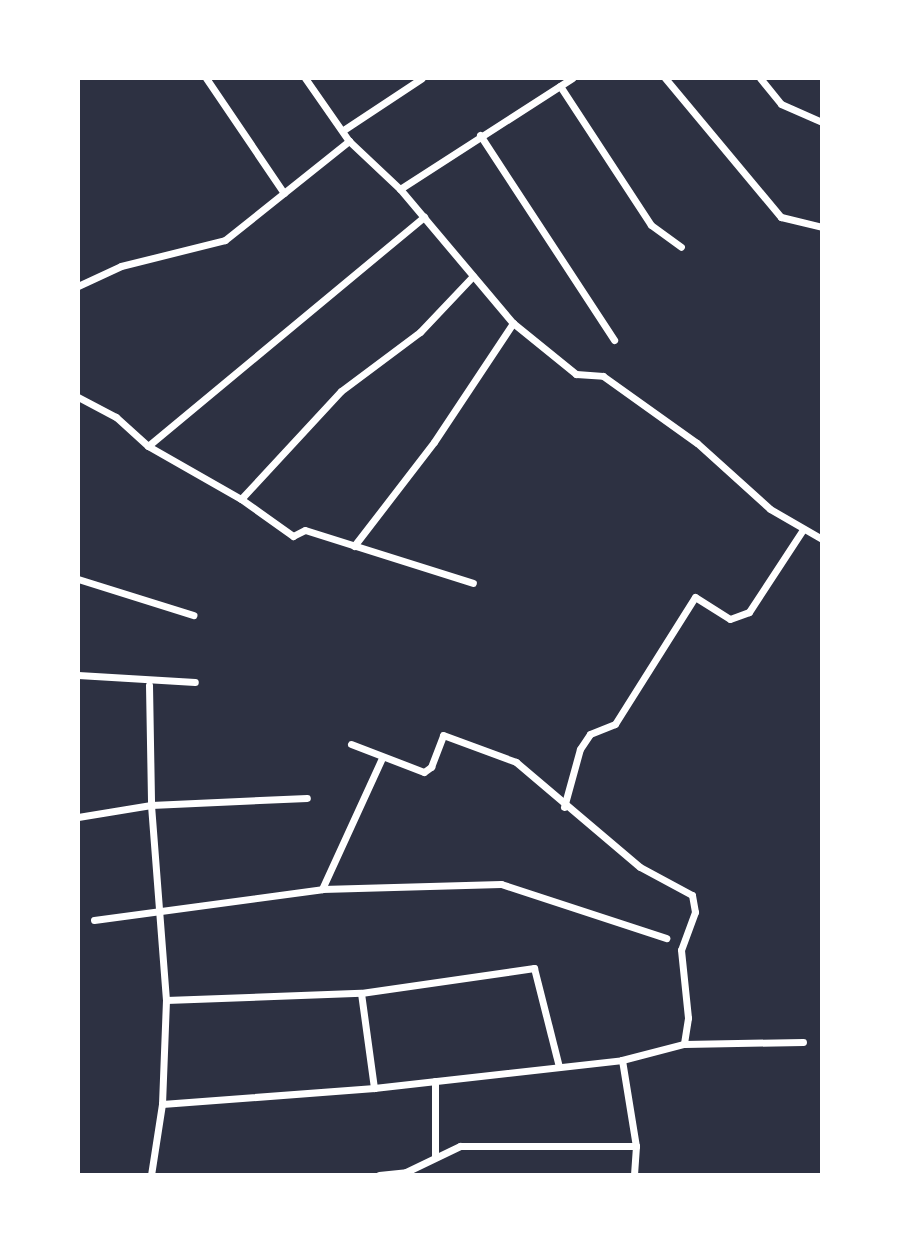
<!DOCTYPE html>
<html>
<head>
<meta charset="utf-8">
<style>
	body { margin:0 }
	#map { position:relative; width:900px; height:1253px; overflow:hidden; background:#2d3142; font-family:Figtree,sans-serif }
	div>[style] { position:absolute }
	.minor>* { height:7px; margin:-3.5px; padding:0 3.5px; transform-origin:3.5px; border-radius:3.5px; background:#fff }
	span { translate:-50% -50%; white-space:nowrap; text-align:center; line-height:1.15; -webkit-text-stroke:7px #fff; paint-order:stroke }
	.frame { position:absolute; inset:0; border:80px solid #fff; pointer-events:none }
</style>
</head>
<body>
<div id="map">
	<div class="minor">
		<i style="left:206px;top:78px;width:139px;rotate:55.9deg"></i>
		<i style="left:305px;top:78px;width:77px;rotate:55.1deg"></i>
		<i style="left:349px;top:141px;width:70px;rotate:43.3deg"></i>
		<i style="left:400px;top:189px;width:175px;rotate:49.9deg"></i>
		<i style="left:513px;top:323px;width:81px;rotate:39deg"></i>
		<i style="left:576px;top:374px;width:27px;rotate:4deg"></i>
		<i style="left:603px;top:376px;width:115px;rotate:35.5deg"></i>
		<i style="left:697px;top:443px;width:98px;rotate:42.1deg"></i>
		<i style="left:770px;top:509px;width:60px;rotate:30deg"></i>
		<i style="left:665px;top:78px;width:181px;rotate:50.2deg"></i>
		<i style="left:781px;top:217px;width:42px;rotate:13.7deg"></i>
		<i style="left:760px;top:78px;width:33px;rotate:51deg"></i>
		<i style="left:781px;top:104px;width:45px;rotate:23.7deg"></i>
		<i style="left:560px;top:86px;width:166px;rotate:56.8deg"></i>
		<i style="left:651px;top:225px;width:37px;rotate:36deg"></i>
		<i style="left:345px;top:129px;width:92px;rotate:-33.5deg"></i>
		<i style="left:480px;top:135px;width:245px;rotate:56.8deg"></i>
		<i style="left:400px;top:189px;width:205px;rotate:-32.8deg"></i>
		<i style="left:78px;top:286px;width:47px;rotate:-24.9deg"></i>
		<i style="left:121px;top:266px;width:107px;rotate:-14deg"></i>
		<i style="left:225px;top:240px;width:159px;rotate:-38.6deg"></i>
		<i style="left:78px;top:397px;width:43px;rotate:27.8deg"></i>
		<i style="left:116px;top:417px;width:43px;rotate:42.2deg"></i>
		<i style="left:148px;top:446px;width:107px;rotate:29.7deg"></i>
		<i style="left:241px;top:499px;width:64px;rotate:35.4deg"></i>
		<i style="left:293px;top:536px;width:13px;rotate:-27deg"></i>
		<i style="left:305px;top:530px;width:176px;rotate:17.5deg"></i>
		<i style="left:148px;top:446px;width:359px;rotate:-39.7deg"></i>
		<i style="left:241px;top:499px;width:147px;rotate:-47.2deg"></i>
		<i style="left:341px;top:391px;width:99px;rotate:-36.8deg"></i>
		<i style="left:420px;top:332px;width:77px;rotate:-46.6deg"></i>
		<i style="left:354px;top:546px;width:131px;rotate:-52.4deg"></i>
		<i style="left:434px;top:442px;width:143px;rotate:-56.4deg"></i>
		<i style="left:78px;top:579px;width:121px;rotate:17.4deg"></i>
		<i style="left:78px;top:675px;width:117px;rotate:3.4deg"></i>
		<i style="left:149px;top:685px;width:120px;rotate:89deg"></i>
		<i style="left:151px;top:805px;width:196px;rotate:85.6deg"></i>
		<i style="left:166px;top:1000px;width:104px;rotate:92.2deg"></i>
		<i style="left:162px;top:1104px;width:72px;rotate:98.8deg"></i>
		<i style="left:351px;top:744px;width:78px;rotate:21deg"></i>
		<i style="left:424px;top:772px;width:9px;rotate:-36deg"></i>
		<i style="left:431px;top:767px;width:34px;rotate:-69deg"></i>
		<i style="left:443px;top:735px;width:78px;rotate:20.3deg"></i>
		<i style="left:516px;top:762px;width:162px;rotate:40.3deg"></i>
		<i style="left:640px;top:867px;width:59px;rotate:28.3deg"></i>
		<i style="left:692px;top:895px;width:17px;rotate:80deg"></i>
		<i style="left:695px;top:912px;width:40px;rotate:110.2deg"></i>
		<i style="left:681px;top:950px;width:68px;rotate:84.1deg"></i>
		<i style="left:688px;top:1018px;width:26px;rotate:99deg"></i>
		<i style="left:564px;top:807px;width:60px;rotate:-74.6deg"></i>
		<i style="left:580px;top:749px;width:18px;rotate:-56deg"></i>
		<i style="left:590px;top:734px;width:27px;rotate:-22deg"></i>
		<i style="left:615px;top:724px;width:150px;rotate:-57.8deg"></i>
		<i style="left:695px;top:597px;width:41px;rotate:32.2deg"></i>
		<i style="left:730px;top:619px;width:20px;rotate:-20deg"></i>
		<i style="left:749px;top:612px;width:97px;rotate:-56.8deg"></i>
		<i style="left:78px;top:817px;width:74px;rotate:-9.3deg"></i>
		<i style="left:151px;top:805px;width:156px;rotate:-2.6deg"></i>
		<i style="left:322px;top:889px;width:144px;rotate:-65.4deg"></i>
		<i style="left:94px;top:920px;width:230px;rotate:-7.7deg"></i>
		<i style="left:322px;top:889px;width:179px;rotate:-1.6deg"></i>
		<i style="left:501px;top:884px;width:174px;rotate:18.1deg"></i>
		<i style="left:361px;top:993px;width:96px;rotate:82.2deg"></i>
		<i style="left:166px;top:1000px;width:195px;rotate:-2.1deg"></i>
		<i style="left:361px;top:993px;width:175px;rotate:-8.2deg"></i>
		<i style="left:534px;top:968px;width:102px;rotate:75.8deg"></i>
		<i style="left:622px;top:1060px;width:87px;rotate:80.8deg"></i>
		<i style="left:636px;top:1146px;width:29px;rotate:94deg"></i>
		<i style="left:162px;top:1104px;width:213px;rotate:-4.3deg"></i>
		<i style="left:374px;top:1088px;width:250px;rotate:-6.4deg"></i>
		<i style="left:622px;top:1060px;width:64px;rotate:-14.5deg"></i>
		<i style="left:684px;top:1044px;width:119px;rotate:-1deg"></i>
		<i style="left:435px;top:1157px;width:76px;rotate:-90deg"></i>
		<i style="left:379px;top:1175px;width:27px;rotate:-6deg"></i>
		<i style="left:406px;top:1172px;width:60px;rotate:-25.7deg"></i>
		<i style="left:460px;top:1146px;width:176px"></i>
	</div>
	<div class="frame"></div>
</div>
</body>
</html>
